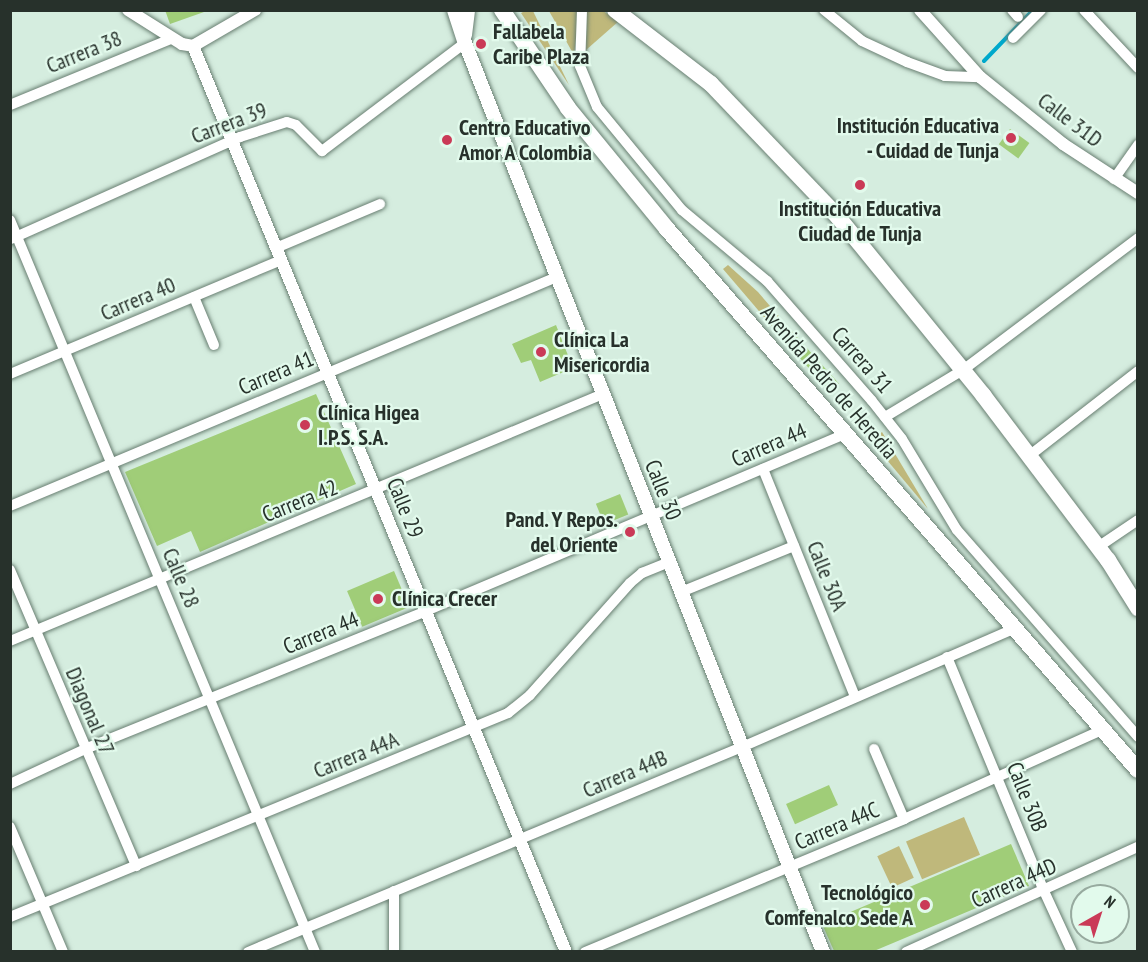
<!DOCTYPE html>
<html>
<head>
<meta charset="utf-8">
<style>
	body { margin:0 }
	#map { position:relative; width:1148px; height:962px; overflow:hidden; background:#d5eddf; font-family:"PT Sans Narrow",sans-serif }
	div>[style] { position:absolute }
	.green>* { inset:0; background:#bfb87b; transform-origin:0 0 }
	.stream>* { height:4px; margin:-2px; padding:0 2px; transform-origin:2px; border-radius:2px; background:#00a9cc }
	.building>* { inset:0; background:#a0cd78; transform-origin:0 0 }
	.roads { filter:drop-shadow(0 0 2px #687e71) drop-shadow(0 0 2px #687e71) }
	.minor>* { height:10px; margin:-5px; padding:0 5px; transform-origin:5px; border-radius:5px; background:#fff }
	.tertiary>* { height:12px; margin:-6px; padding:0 6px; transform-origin:6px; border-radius:6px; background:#fff }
	.secondary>* { height:14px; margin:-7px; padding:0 7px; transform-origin:7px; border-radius:7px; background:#fff }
	.trunk>* { height:16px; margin:-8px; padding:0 8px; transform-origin:8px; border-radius:8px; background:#fff }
	.dots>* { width:16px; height:16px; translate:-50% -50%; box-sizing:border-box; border:3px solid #e2faec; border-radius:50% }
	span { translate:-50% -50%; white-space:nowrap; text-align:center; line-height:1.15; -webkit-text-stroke:4.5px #e2faec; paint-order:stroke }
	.poi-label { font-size:22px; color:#27312b; font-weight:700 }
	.left { translate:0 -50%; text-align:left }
	.right { translate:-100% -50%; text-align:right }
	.street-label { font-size:22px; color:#27312b }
	.frame { position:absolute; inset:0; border:12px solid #27312b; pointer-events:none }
	.north { position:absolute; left:1070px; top:884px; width:60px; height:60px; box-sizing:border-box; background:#e2faec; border:2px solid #97aa9f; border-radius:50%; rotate:39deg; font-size:16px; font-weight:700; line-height:24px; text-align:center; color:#27312b }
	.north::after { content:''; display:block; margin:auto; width:21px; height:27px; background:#ca3a57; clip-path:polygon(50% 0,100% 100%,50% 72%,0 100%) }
</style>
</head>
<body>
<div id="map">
	<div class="green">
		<i style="clip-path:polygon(527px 10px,533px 11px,569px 85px,521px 13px)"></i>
		<i style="clip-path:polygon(549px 11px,579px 11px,574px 55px)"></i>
		<i style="clip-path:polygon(587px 11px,603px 11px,619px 21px,586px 50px)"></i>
		<i style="clip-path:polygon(728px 265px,758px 292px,796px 336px,787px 344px,723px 269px)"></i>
		<i style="clip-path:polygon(882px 432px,928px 509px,871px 441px)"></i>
		<i style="left:964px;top:817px;width:41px;height:63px;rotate:67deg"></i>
		<i style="left:899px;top:846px;width:35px;height:24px;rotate:65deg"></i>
	</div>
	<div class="stream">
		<i style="left:984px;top:61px;width:71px;rotate:-46.1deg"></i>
	</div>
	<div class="building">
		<i style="clip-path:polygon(165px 10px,204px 10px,204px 12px,170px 24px)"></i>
		<i style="left:1010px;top:129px;width:24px;height:19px;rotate:36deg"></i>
		<i style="clip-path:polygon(556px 325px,573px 368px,540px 382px,531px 360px,521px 363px,512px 344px)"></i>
		<i style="left:796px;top:336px;width:64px;height:12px;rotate:48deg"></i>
		<i style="clip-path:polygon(316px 394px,356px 484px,200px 552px,191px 531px,157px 546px,125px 472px)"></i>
		<i style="left:620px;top:494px;width:22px;height:26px;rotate:68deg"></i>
		<i style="left:394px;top:571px;width:39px;height:51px;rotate:67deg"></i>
		<i style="left:829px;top:785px;width:22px;height:47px;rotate:66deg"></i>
		<i style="clip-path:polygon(1011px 844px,1029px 886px,874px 951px,834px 951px,822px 924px)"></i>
	</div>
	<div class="roads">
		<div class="minor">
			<i style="left:582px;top:10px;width:56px;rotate:92deg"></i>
			<i style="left:580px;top:66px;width:44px;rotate:67.5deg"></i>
			<i style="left:597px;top:107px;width:134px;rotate:50.5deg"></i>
			<i style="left:682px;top:210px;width:111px;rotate:39.9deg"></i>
			<i style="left:767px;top:281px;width:159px;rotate:48.8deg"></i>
			<i style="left:872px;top:401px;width:48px;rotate:51.7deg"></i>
			<i style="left:902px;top:439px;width:106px;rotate:58.9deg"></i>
			<i style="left:957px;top:530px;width:275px;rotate:48.8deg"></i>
			<i style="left:824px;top:10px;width:49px;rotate:39.2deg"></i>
			<i style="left:862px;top:41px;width:50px;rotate:25deg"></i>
			<i style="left:907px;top:62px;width:40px;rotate:20.2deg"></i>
			<i style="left:945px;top:76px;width:35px;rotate:2deg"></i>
			<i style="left:1012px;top:10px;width:9px;rotate:49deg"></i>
			<i style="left:1084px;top:10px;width:79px;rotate:47deg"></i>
			<i style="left:1013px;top:38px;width:40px;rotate:-45deg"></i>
			<i style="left:10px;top:105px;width:176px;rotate:-22.3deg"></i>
			<i style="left:1114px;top:179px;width:42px;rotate:-54.8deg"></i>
			<i style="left:10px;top:220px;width:793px;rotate:67.38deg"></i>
			<i style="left:11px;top:239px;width:251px;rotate:-24deg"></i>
			<i style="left:240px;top:137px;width:49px;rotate:-17.7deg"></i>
			<i style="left:287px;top:122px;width:9px;rotate:18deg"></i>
			<i style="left:296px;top:125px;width:37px;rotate:45deg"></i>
			<i style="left:322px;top:151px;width:179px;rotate:-37.1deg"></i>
			<i style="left:276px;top:248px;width:113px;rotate:-22.9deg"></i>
			<i style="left:194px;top:297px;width:52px;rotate:67.4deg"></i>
			<i style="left:10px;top:374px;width:294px;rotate:-22.8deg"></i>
			<i style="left:885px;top:417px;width:91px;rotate:-31.1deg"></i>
			<i style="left:963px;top:370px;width:219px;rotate:-37deg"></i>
			<i style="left:1029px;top:456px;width:138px;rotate:-37.9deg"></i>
			<i style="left:763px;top:469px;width:246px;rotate:68deg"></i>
			<i style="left:10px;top:506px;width:593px;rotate:-22.72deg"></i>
			<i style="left:1098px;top:547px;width:48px;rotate:-34deg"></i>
			<i style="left:10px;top:570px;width:322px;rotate:66.9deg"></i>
			<i style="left:681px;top:592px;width:122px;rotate:-22.2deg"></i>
			<i style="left:10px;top:641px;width:642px;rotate:-22.61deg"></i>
			<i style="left:947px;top:657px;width:253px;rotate:67.5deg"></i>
			<i style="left:1044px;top:891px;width:67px;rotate:65.3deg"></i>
			<i style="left:874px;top:749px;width:76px;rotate:66.8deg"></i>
			<i style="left:10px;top:784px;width:83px;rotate:-25deg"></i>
			<i style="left:85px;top:749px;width:368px;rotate:-22deg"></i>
			<i style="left:426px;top:611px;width:455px;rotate:-22.9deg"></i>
			<i style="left:10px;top:827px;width:136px;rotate:67deg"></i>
			<i style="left:10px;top:917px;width:538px;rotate:-22.28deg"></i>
			<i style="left:508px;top:713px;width:28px;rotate:-39deg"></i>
			<i style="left:530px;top:695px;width:150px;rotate:-48.2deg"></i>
			<i style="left:630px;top:583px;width:16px;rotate:-40deg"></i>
			<i style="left:642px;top:573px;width:29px;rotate:-22deg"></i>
			<i style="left:248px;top:952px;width:535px;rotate:-22.54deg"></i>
			<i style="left:742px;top:747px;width:296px;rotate:-23.5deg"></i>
			<i style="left:394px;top:952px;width:61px;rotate:-90deg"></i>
			<i style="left:585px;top:952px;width:346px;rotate:-22.6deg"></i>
			<i style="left:904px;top:819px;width:217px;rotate:-24.2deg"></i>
			<i style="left:906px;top:952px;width:255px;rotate:-24.4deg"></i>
		</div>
		<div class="tertiary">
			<i style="left:128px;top:10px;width:64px;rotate:32.2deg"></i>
			<i style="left:182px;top:44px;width:11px;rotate:10deg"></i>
			<i style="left:920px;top:10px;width:90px;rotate:48.2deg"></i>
			<i style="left:980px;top:77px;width:107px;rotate:38.9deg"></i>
			<i style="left:1063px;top:144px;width:90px;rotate:33.2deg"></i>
			<i style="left:193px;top:46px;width:980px;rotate:67.62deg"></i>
			<i style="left:193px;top:46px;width:72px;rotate:-30.1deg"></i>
		</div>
		<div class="secondary">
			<i style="left:454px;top:10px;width:35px;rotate:72deg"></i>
			<i style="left:465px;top:43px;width:977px;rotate:68.5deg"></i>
			<i style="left:465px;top:35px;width:25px;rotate:-83deg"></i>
		</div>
		<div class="trunk">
			<i style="left:502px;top:10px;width:118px;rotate:56deg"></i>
			<i style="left:568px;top:108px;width:156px;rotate:50.7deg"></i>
			<i style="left:667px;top:229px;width:717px;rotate:48.96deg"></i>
			<i style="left:615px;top:10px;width:121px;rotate:37.6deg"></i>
			<i style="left:711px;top:84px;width:184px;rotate:46.3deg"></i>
			<i style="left:838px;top:217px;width:230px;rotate:50.8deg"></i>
			<i style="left:983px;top:395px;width:207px;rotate:52.9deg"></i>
			<i style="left:1108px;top:560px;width:57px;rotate:58deg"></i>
		</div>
	</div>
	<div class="dots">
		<i style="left:481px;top:44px;background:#ca3a57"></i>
		<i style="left:1011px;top:138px;background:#ca3a57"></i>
		<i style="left:447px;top:140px;background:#ca3a57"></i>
		<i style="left:860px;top:185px;background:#ca3a57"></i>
		<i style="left:541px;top:352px;background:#ca3a57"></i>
		<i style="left:305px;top:425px;background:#ca3a57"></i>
		<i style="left:630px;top:532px;background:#ca3a57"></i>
		<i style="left:378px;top:599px;background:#ca3a57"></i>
		<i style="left:925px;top:905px;background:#ca3a57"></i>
	</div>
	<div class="poi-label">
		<span class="left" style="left:493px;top:44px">Fallabela<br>Caribe Plaza</span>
		<span class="right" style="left:999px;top:138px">Institución Educativa<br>- Cuidad de Tunja</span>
		<span class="left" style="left:459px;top:140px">Centro Educativo<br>Amor A Colombia</span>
		<span style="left:860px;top:221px">Institución Educativa<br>Ciudad de Tunja</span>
		<span class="left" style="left:554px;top:352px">Clínica La<br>Misericordia</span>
		<span class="left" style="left:318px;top:425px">Clínica Higea<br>I.P.S. S.A.</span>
		<span class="right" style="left:618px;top:532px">Pand. Y Repos.<br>del Oriente</span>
		<span class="left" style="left:392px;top:599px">Clínica Crecer</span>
		<span class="right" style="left:913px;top:905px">Tecnológico<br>Comfenalco Sede A</span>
	</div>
	<div class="street-label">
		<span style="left:84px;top:52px;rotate:-22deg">Carrera 38</span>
		<span style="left:1070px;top:120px;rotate:37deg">Calle 31D</span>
		<span style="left:229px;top:123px;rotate:-21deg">Carrera 39</span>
		<span style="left:138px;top:299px;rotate:-23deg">Carrera 40</span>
		<span style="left:862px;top:360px;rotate:49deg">Carrera 31</span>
		<span style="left:276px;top:373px;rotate:-23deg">Carrera 41</span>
		<span style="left:829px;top:382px;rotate:49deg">Avenida Pedro de Heredia</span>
		<span style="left:769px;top:445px;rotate:-23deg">Carrera 44</span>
		<span style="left:663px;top:490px;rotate:68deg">Calle 30</span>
		<span style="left:300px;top:501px;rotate:-22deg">Carrera 42</span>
		<span style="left:405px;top:508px;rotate:68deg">Calle 29</span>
		<span style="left:827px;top:576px;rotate:68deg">Calle 30A</span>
		<span style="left:181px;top:578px;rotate:67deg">Calle 28</span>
		<span style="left:321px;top:633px;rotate:-22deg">Carrera 44</span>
		<span style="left:90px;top:711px;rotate:67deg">Diagonal 27</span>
		<span style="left:356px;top:755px;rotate:-22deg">Carrera 44A</span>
		<span style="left:625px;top:774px;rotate:-23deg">Carrera 44B</span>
		<span style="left:1027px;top:797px;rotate:68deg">Calle 30B</span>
		<span style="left:837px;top:826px;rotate:-23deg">Carrera 44C</span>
		<span style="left:1014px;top:883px;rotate:-24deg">Carrera 44D</span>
	</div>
	<div class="frame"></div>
	<div class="north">N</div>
</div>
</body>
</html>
